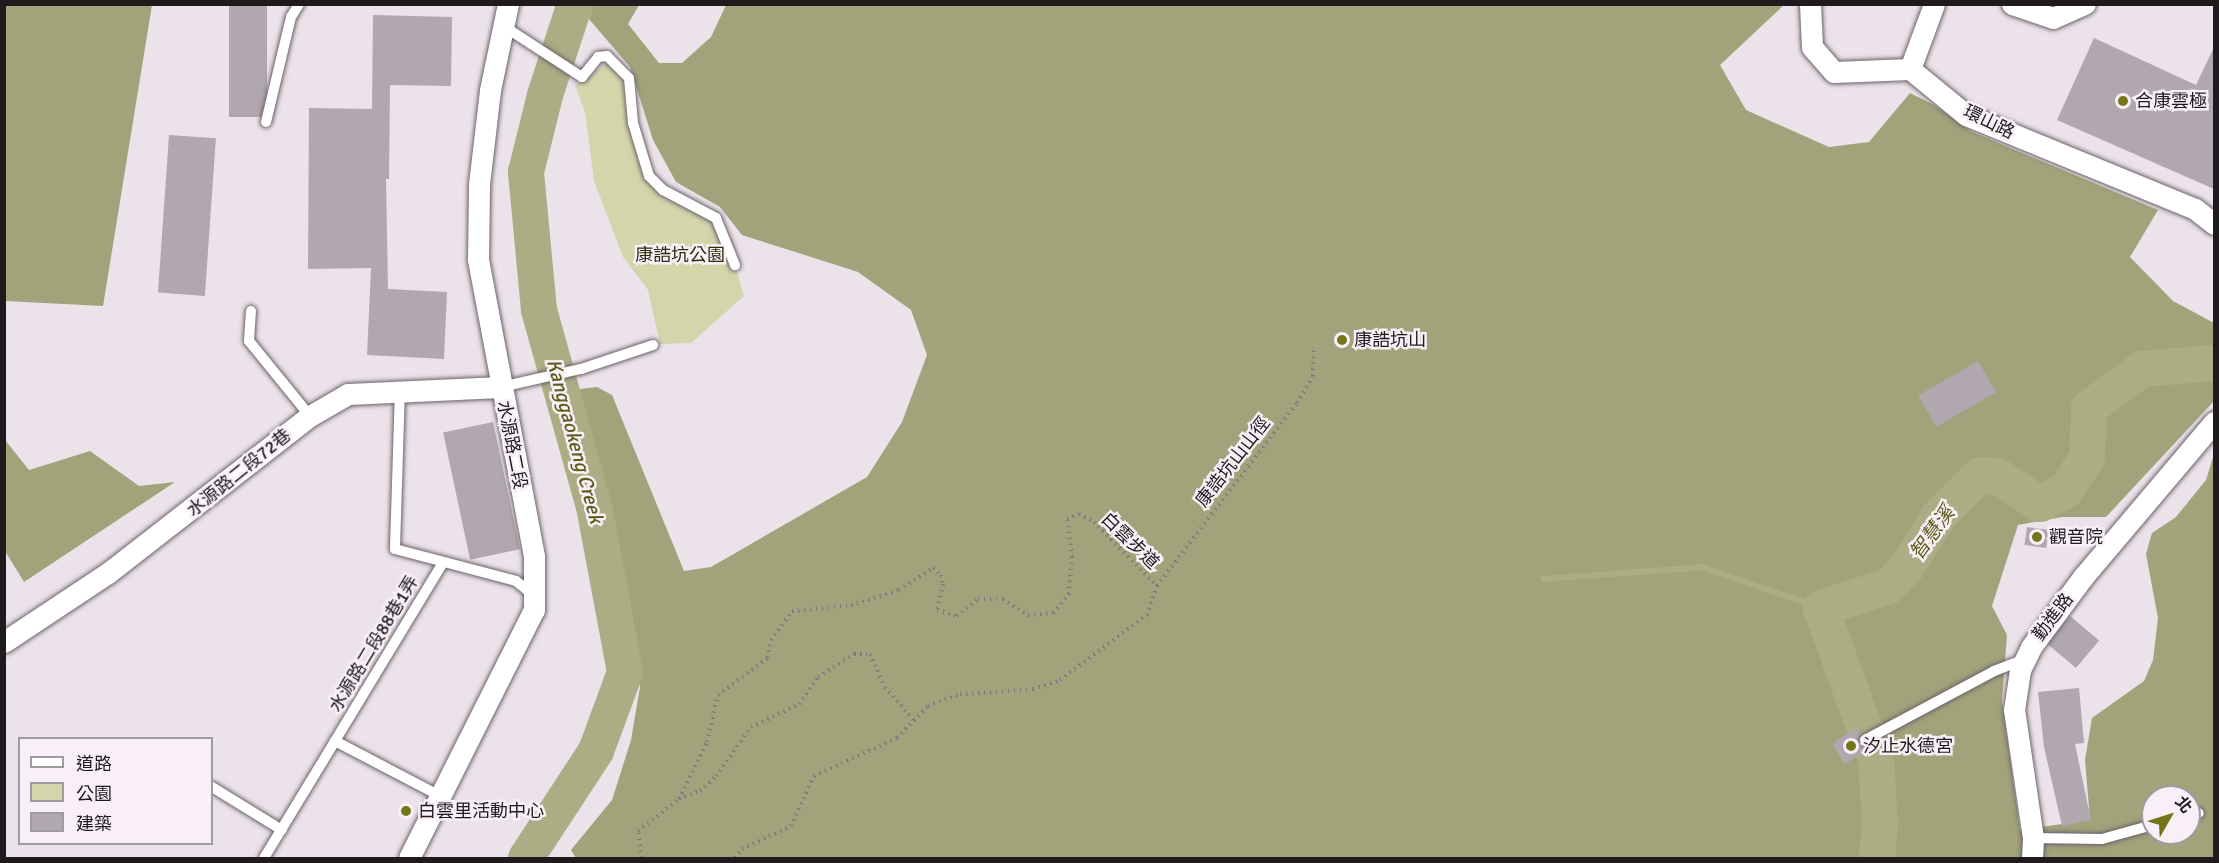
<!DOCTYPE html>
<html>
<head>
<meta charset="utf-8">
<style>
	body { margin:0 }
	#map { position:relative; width:2219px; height:863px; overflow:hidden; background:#ece2ea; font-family:Signika,"Noto Sans TC",sans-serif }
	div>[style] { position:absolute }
	.green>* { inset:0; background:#d4d5ab }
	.forest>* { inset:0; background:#a2a37a }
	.stream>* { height:6px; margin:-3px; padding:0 3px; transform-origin:3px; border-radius:3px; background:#acad84 }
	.river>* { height:36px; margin:-18px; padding:0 18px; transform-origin:18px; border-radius:18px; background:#acad84 }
	.building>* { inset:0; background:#b0a7af; transform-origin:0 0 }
	.path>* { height:4px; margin-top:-2px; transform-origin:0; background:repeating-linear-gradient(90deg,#80797e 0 1.5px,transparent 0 6px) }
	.roads { filter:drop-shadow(0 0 2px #6c636a) drop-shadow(0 0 2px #6c636a) }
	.lane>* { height:10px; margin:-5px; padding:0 5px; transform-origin:5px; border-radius:5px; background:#fff }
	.street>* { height:21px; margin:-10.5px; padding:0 10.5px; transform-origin:10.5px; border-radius:10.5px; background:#fff }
	.dots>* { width:16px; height:16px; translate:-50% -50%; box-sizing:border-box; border:3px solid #f9eff7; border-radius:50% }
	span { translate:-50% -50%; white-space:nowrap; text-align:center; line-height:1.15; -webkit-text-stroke:5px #f9eff7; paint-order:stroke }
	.poi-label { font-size:18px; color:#1e1a1d }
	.left { translate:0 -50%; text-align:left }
	.street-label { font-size:18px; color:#1e1a1d }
	.park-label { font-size:18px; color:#2c2c0a }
	.water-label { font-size:20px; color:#5b5b19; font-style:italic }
	.frame { position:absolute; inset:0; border:6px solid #1e1a1d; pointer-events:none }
	.legend { position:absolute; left:18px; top:737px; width:195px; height:108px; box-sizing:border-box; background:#f9eff7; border:2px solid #a19aa0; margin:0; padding:8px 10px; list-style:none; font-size:18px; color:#1e1a1d }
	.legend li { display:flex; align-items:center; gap:12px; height:30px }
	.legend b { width:30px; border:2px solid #a19aa0 }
	.north { position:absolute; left:2141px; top:785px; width:60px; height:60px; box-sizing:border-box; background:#f9eff7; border:2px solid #a19aa0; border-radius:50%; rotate:51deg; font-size:16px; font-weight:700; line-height:24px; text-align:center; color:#1e1a1d }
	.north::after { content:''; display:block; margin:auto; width:21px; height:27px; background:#757419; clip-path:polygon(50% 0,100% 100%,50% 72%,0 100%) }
</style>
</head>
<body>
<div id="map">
	<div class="green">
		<i style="clip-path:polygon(607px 63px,626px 83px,632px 131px,651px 186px,716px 218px,735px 265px,744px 296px,691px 343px,660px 344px,648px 290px,623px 257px,594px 181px,585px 112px,575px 85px)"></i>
	</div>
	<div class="forest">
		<i style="clip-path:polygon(5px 4px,152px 5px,103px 306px,5px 301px)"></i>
		<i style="clip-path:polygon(evenodd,593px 5px,639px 5px,628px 24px,659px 63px,682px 63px,711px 37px,726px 5px,1784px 5px,1720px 65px,1746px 110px,1829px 147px,1869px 142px,1910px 93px,1934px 105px,1970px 131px,2158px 210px,2130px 257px,2173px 301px,2214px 323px,2214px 401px,2106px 517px,2062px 517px,2018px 525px,1992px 606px,2007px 635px,2002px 701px,2020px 830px,2090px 820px,2085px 760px,2092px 718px,2144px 681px,2153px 660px,2158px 618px,2146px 554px,2152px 533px,2176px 517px,2206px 480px,2214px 454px,2214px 858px,576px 858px,571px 850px,612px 800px,631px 740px,640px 687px,622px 574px,581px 412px,580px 389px,597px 387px,612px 395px,684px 571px,711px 567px,867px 477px,902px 422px,927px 355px,911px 310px,858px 272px,742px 235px,720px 207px,676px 182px,653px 140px,630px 67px,589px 19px,593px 5px,2153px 797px,2189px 797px,2189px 833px,2153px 833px,2153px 797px)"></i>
		<i style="clip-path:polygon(5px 440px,29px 470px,90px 451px,139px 486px,175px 482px,24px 582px,5px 551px)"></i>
	</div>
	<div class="stream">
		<i style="left:1544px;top:579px;width:158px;rotate:-4.3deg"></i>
		<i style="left:1702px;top:567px;width:126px;rotate:19deg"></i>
	</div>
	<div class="river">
		<i style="left:526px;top:858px;width:128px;rotate:-56.8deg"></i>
		<i style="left:596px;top:751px;width:84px;rotate:-69.8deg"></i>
		<i style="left:625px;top:672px;width:168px;rotate:-100.6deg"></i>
		<i style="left:594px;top:507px;width:205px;rotate:-105.6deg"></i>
		<i style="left:539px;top:310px;width:139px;rotate:-95.4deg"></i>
		<i style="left:526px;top:172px;width:79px;rotate:-76.1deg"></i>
		<i style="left:545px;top:95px;width:96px;rotate:-71.8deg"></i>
		<i style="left:1877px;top:858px;width:35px;rotate:-85deg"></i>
		<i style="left:1880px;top:823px;width:63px;rotate:-93.6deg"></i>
		<i style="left:1876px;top:760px;width:162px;rotate:-109.9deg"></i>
		<i style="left:1821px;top:608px;width:71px;rotate:-17.9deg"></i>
		<i style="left:1889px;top:586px;width:26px;rotate:-47deg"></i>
		<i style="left:1907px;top:567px;width:60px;rotate:-57.9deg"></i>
		<i style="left:1939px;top:516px;width:58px;rotate:-45deg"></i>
		<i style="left:1980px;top:475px;width:19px;rotate:6deg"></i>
		<i style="left:1999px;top:477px;width:49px;rotate:33.4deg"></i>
		<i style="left:2040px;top:504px;width:30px;rotate:-28deg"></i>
		<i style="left:2066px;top:490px;width:38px;rotate:-57deg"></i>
		<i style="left:2087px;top:458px;width:50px;rotate:-87.7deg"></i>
		<i style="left:2089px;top:408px;width:66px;rotate:-36.3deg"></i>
		<i style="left:2142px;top:369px;width:72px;rotate:-4.8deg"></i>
	</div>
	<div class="building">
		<i style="left:229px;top:4px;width:38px;height:113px"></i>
		<i style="clip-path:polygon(373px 15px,452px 17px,451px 86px,390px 85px,389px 179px,386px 179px,388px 289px,447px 292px,444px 359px,367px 355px,371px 268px,308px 269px,309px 108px,372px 109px)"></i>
		<i style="clip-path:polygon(2094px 38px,2196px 85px,2214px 47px,2214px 189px,2057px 120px)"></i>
		<i style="left:169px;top:135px;width:47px;height:158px;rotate:4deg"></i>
		<i style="left:1978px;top:361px;width:36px;height:69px;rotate:60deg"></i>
		<i style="left:493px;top:422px;width:130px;height:51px;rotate:78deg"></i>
		<i style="left:2027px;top:527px;width:22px;height:18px;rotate:8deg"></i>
		<i style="left:2070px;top:616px;width:38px;height:36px;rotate:40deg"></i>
		<i style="clip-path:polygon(2079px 688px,2084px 743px,2075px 744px,2091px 820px,2062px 826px,2044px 747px,2038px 692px)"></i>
		<i style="clip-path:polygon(1856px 728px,1861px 734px,1859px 744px,1870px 748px,1845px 764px,1832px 744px)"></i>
	</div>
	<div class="path">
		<i style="left:679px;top:799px;width:22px;rotate:-21deg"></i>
		<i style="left:700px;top:791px;width:22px;rotate:-43deg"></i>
		<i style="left:716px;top:776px;width:60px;rotate:-54.5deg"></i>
		<i style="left:751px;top:727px;width:53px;rotate:-25.6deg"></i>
		<i style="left:799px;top:704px;width:33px;rotate:-55deg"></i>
		<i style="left:818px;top:677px;width:43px;rotate:-32.6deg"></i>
		<i style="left:854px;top:654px;width:16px"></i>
		<i style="left:870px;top:654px;width:36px;rotate:66deg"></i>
		<i style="left:885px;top:687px;width:43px;rotate:49.7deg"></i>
		<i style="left:641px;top:858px;width:27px;rotate:-96deg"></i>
		<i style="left:638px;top:831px;width:52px;rotate:-38deg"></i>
		<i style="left:679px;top:799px;width:64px;rotate:-63.8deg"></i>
		<i style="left:707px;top:742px;width:48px;rotate:-76.8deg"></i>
		<i style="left:718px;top:695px;width:62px;rotate:-36.5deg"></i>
		<i style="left:768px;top:658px;width:18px;rotate:-81deg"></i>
		<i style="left:771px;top:640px;width:36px;rotate:-54deg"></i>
		<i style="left:792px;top:611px;width:59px;rotate:-5.8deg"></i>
		<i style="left:851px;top:605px;width:50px;rotate:-17.4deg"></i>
		<i style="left:899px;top:590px;width:40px;rotate:-32.9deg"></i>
		<i style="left:933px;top:568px;width:11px;rotate:41deg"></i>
		<i style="left:941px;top:575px;width:9px;rotate:77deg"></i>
		<i style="left:943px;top:584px;width:27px;rotate:103deg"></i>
		<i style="left:937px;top:610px;width:21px;rotate:17deg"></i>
		<i style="left:957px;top:616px;width:27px;rotate:-39deg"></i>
		<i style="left:978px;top:599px;width:25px"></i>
		<i style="left:1003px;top:599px;width:30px;rotate:33deg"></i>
		<i style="left:1028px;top:615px;width:25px;rotate:-5deg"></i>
		<i style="left:1053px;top:613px;width:25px;rotate:-50deg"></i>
		<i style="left:1069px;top:594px;width:37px;rotate:-85deg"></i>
		<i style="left:1072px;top:557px;width:38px;rotate:-97deg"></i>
		<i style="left:1067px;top:519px;width:13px;rotate:-23deg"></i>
		<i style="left:1079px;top:514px;width:17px;rotate:28deg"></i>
		<i style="left:1094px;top:522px;width:90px;rotate:45.5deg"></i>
		<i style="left:735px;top:858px;width:11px;rotate:-52deg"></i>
		<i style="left:742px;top:849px;width:54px;rotate:-25.1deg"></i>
		<i style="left:791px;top:826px;width:55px;rotate:-65.3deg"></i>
		<i style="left:814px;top:776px;width:91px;rotate:-24.6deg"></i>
		<i style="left:897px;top:738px;width:45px;rotate:-45.9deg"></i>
		<i style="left:928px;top:706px;width:34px;rotate:-21deg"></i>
		<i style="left:960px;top:694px;width:73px;rotate:-3.9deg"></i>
		<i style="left:1033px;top:689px;width:28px;rotate:-18deg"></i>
		<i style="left:1060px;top:680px;width:109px;rotate:-36.8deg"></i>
		<i style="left:1147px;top:615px;width:31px;rotate:-71deg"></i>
		<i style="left:1157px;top:586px;width:230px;rotate:-52.6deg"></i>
		<i style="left:1297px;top:403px;width:31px;rotate:-59deg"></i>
		<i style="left:1313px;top:376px;width:28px;rotate:-88deg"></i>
	</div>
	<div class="roads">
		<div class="lane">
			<i style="left:505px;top:27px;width:92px;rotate:33deg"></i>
			<i style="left:582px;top:77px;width:26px;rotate:-51deg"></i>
			<i style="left:598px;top:57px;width:9px;rotate:-6deg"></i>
			<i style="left:607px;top:56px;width:31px;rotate:45deg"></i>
			<i style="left:629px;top:78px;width:45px;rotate:84.9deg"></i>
			<i style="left:633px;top:123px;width:55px;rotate:73.2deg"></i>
			<i style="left:649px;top:176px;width:20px;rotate:45deg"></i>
			<i style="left:663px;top:190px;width:60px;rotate:27.8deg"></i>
			<i style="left:716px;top:218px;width:51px;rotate:68deg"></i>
			<i style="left:266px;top:122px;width:108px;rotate:-76.6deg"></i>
			<i style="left:291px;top:17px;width:15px;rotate:-58deg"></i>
			<i style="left:251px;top:311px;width:30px;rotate:94deg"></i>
			<i style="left:249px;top:341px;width:97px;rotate:50.9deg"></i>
			<i style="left:501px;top:387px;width:82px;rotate:-12.7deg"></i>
			<i style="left:581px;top:369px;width:76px;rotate:-18.4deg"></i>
			<i style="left:400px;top:388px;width:161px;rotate:91.8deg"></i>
			<i style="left:395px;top:549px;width:125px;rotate:14.8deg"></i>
			<i style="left:516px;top:581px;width:22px;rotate:39deg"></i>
			<i style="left:1865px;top:740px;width:146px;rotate:-28.1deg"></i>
			<i style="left:1994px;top:671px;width:30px;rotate:-21deg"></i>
			<i style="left:335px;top:741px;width:207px;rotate:-58.8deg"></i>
			<i style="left:212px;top:787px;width:82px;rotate:31.6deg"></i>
			<i style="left:2189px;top:816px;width:10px;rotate:-17deg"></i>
			<i style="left:2033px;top:838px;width:69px;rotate:0.8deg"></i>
			<i style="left:2102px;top:839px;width:53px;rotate:-15.4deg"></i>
			<i style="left:264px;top:858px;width:137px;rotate:-58.7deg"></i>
			<i style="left:335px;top:741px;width:121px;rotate:27.6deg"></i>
		</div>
		<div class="street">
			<i style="left:1810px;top:4px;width:43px;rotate:87.3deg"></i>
			<i style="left:1812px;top:47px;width:33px;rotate:49deg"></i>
			<i style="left:1834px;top:72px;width:76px;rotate:-2.3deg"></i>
			<i style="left:1910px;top:69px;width:72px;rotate:39.4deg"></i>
			<i style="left:1966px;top:115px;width:248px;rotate:22.3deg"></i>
			<i style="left:2195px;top:209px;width:24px;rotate:38deg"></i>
			<i style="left:2012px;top:4px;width:43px;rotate:18.9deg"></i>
			<i style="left:2053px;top:18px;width:35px;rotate:-24deg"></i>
			<i style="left:1910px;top:69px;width:69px;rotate:-69.7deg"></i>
			<i style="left:4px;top:642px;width:125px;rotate:-33.6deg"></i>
			<i style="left:108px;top:573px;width:256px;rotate:-37.9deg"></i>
			<i style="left:310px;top:416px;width:44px;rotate:-30.1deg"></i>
			<i style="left:348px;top:394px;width:153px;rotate:-2.6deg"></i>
			<i style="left:409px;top:858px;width:278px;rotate:-63.3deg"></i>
			<i style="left:534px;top:610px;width:54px;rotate:-90deg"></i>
			<i style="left:534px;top:556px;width:302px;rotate:-100.7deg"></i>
			<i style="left:478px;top:259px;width:75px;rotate:-89.2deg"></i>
			<i style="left:479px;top:184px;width:95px;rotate:-83.3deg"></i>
			<i style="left:490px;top:90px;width:88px;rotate:-78.2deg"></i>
			<i style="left:2032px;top:858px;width:20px;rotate:-87deg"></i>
			<i style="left:2033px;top:838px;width:129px;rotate:-98.4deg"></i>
			<i style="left:2014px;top:710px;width:40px;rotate:-81.5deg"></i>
			<i style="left:2020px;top:670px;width:25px;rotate:-64deg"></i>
			<i style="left:2031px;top:647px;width:87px;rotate:-53.4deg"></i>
			<i style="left:2083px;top:577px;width:203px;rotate:-49.8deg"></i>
		</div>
	</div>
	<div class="dots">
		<i style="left:2123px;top:101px;background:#757419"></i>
		<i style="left:1342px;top:340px;background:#757419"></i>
		<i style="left:2037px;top:537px;background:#757419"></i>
		<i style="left:1851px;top:746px;background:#757419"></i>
		<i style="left:406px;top:811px;background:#757419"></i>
	</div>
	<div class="poi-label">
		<span class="left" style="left:2135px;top:101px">合康雲極</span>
		<span class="left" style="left:1354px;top:340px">康誥坑山</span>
		<span class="left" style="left:2049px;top:537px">觀音院</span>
		<span class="left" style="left:1863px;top:746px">汐止水德宮</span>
		<span class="left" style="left:418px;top:811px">白雲里活動中心</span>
	</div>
	<div class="street-label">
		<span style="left:1989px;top:122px;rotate:26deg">環山路</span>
		<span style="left:512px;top:445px;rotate:79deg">水源路二段</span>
		<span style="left:1233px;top:462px;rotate:-52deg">康誥坑山山徑</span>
		<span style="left:239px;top:473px;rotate:-39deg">水源路二段72巷</span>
		<span style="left:1130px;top:541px;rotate:44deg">白雲步道</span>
		<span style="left:2053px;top:617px;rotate:-53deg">勤進路</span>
		<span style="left:374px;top:644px;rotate:-59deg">水源路二段88巷1弄</span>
	</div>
	<div class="park-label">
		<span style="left:680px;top:255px">康誥坑公園</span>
	</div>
	<div class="water-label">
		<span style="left:575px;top:441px;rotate:75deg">Kanggaokeng Creek</span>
		<span style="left:1932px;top:533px;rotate:-54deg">智慧溪</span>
	</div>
	<div class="frame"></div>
	<ul class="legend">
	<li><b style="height:8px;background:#fff"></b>道路</li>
	<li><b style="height:16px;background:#d4d5ab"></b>公園</li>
	<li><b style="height:16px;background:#b0a7af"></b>建築</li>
	</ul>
	<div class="north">北</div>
</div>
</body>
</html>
